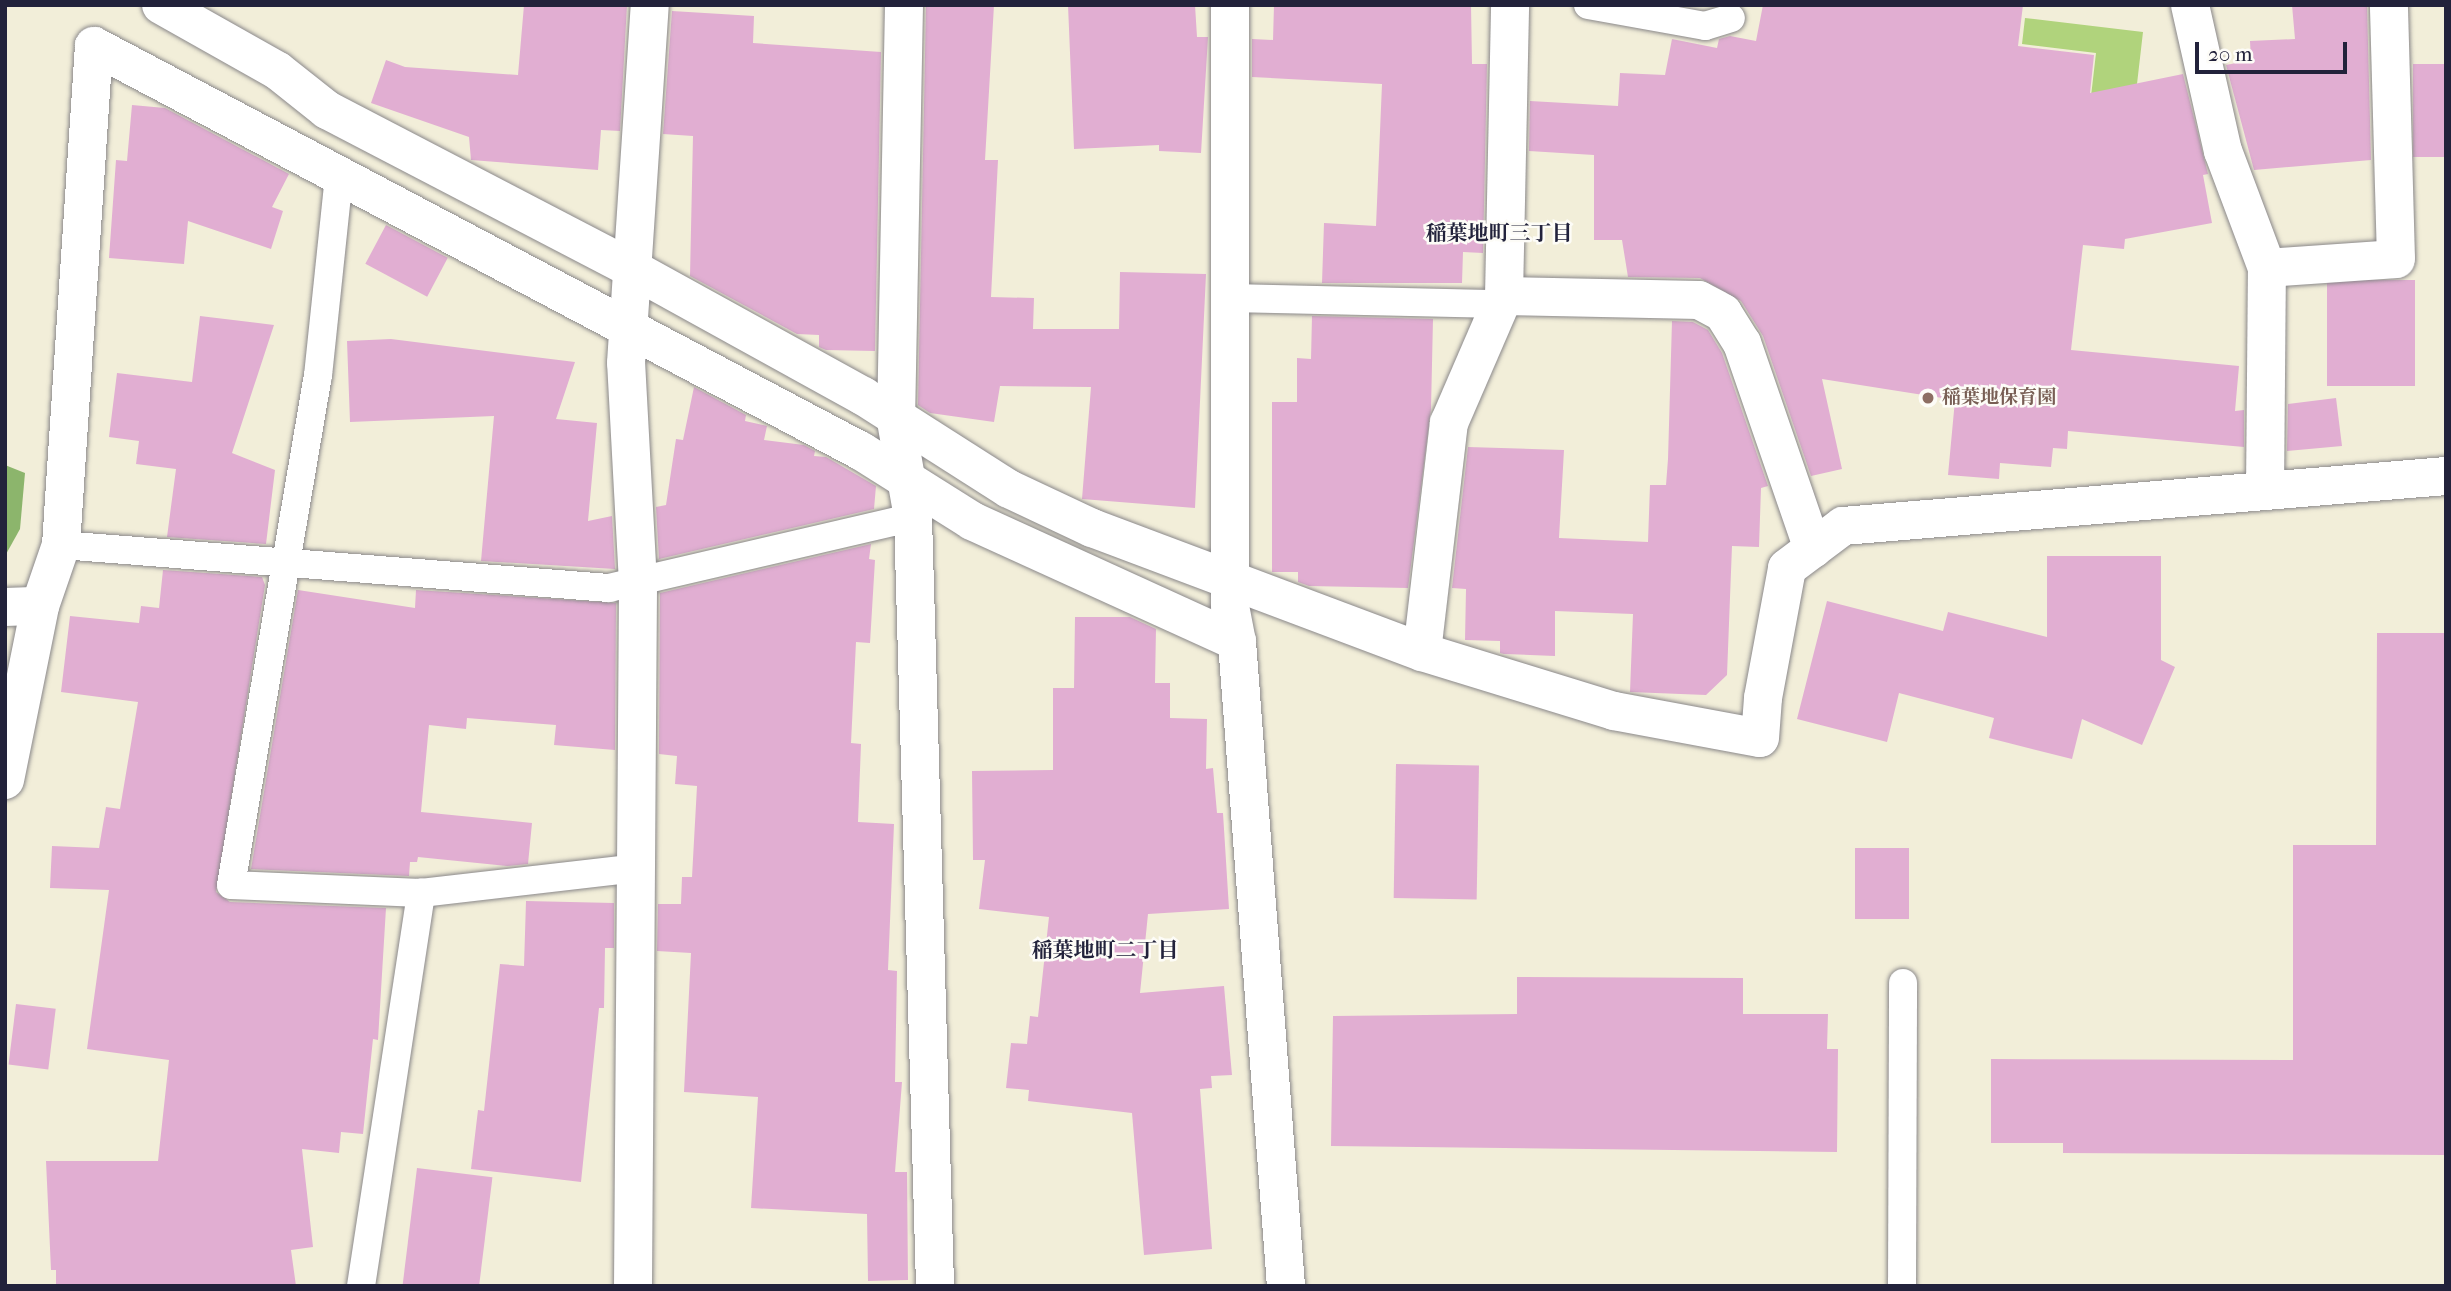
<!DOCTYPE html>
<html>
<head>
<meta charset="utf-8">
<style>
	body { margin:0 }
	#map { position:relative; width:2451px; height:1291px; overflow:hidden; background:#f2eed9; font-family:"IM FELL French Canon","Noto Serif JP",serif }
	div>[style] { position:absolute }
	.green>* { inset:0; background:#b0d37c }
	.forest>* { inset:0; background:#8cb56c }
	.building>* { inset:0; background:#e1aed2; transform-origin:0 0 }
	.roads { filter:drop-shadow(0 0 2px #8a888a) drop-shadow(0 0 2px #8a888a) }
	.lane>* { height:28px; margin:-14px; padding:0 14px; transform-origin:14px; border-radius:14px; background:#fff }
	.street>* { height:38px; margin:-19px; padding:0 19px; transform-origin:19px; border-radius:19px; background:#fff }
	.dots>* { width:19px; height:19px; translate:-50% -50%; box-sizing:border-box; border:4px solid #fdfcf7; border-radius:50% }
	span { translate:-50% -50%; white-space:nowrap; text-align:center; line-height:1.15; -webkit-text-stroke:5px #fdfcf7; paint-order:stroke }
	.education-label { font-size:19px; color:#785e54; font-weight:700 }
	.left { translate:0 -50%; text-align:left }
	.neighbourhood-label { font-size:21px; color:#22223b; font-weight:700 }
	.frame { position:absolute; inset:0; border:7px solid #22223b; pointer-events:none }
	.scale { position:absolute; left:2195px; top:42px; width:152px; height:32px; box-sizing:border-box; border:4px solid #22223b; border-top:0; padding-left:9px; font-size:21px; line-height:24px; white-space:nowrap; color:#22223b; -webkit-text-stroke:5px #fdfcf7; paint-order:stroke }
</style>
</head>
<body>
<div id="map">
	<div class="green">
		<i style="clip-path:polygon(2025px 18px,2143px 32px,2128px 162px,2084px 157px,2096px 53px,2022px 44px)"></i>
	</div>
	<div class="forest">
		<i style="clip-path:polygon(5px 465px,25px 473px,20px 529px,5px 556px)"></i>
	</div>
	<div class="building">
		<i style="clip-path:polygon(524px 5px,627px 5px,620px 131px,601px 130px,598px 170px,471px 160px,469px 137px,371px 103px,386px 60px,405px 67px,518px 75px)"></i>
		<i style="clip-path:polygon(926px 5px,994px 5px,985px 160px,998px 160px,991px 297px,1034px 298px,1033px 329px,1119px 329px,1120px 272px,1206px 274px,1195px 508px,1082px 499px,1091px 387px,1000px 386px,994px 422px,930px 413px,918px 405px)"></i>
		<i style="clip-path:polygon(1068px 5px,1195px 5px,1197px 37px,1208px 37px,1201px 153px,1159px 151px,1159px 145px,1074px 149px)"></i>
		<i style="clip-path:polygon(1274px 5px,1471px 5px,1472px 64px,1487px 64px,1483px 253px,1463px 252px,1462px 283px,1322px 283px,1324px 223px,1376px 226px,1382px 84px,1252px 77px,1252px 39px,1273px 40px)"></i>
		<i style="clip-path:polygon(1763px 5px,2023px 5px,2018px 46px,2094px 55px,2090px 93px,2183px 74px,2208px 174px,2203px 175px,2212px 223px,2125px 239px,2124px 249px,2083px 245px,2071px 350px,2239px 366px,2235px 411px,2244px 410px,2244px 447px,2068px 431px,2067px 449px,2053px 448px,2051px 467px,2000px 463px,1999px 479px,1948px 475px,1955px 400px,1822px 379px,1842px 469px,1811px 476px,1763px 336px,1741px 301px,1700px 278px,1628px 277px,1622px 240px,1594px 240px,1594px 155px,1529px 151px,1530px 101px,1618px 106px,1620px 73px,1665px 75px,1672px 39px,1717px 48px,1719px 39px,1730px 36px,1756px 41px)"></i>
		<i style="clip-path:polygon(2292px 5px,2367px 5px,2371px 160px,2254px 170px,2226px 65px,2251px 60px,2250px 41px,2295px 39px)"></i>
		<i style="clip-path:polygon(672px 11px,754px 16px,753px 43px,881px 52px,875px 351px,826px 350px,819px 347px,819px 335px,797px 334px,690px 276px,693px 136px,663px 134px)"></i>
		<i style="left:2413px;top:64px;width:33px;height:93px"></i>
		<i style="clip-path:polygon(132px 105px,165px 108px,289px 174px,272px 207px,283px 211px,271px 249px,188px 221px,184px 264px,109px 258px,116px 160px,127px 161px)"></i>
		<i style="left:386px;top:225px;width:70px;height:44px;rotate:28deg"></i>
		<i style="left:2415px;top:280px;width:106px;height:88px;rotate:90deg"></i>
		<i style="clip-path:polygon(200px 316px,274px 325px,232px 453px,275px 470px,266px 544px,167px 537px,176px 469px,136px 464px,139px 441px,109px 437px,117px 373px,192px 382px)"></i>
		<i style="clip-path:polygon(1312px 316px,1433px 319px,1431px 409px,1408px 588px,1309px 586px,1298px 582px,1298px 572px,1272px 572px,1272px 402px,1297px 402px,1297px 358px,1311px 359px)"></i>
		<i style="clip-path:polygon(1672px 321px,1693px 322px,1708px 330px,1722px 353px,1768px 486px,1761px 488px,1759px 547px,1732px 546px,1727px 675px,1706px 695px,1630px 692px,1633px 614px,1555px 611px,1555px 656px,1504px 654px,1500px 653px,1500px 641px,1465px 640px,1466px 589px,1452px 588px,1468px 447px,1564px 450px,1559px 538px,1648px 542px,1650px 485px,1666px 485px,1668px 459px)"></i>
		<i style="clip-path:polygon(391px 339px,575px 362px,556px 419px,597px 423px,588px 521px,612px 516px,615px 569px,481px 561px,494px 416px,350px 422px,347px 341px)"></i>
		<i style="clip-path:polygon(694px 387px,746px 415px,745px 421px,767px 426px,764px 440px,804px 445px,815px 451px,814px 456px,826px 457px,876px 486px,874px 509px,659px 559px,656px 507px,666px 505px,676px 439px,683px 440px)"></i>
		<i style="clip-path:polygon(2336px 398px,2342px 446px,2287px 451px,2288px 404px)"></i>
		<i style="clip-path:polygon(871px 544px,869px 559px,875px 560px,870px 643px,856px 642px,851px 743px,861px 744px,858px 822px,894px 824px,888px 970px,897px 971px,895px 1082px,902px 1082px,895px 1172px,907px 1172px,908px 1280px,868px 1281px,867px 1214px,751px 1208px,758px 1097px,684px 1092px,691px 953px,657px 951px,658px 904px,681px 904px,682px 877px,692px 877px,697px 786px,675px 784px,677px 756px,659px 754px,660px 593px)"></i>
		<i style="clip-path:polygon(2047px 556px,2161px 556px,2161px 660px,2175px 667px,2142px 745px,2082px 719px,2072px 759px,1989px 738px,1994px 718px,1899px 693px,1887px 742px,1797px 719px,1827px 601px,1943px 631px,1948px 612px,2047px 637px)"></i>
		<i style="clip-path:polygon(163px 570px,262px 577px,265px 585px,216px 892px,230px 902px,386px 908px,378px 1040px,373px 1039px,363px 1134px,341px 1132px,339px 1153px,302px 1149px,313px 1247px,291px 1250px,296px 1286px,56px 1286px,56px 1270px,51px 1270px,46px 1161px,158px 1161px,169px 1060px,87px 1049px,109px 890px,50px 888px,52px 846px,99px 848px,106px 807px,120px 809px,138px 702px,61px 692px,70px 616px,139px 623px,141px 606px,159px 608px)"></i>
		<i style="clip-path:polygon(298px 590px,415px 608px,416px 590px,616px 603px,615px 750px,554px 745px,556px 725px,467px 718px,466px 729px,429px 725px,421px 812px,532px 823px,528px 864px,507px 866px,418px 857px,417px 862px,410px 862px,409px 876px,251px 869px)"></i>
		<i style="clip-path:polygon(1075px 617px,1130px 617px,1156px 629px,1155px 683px,1170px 683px,1170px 718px,1207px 719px,1206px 769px,1213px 768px,1217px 813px,1223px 813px,1229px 909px,1148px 914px,1140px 993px,1224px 986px,1232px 1075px,1211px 1076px,1212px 1088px,1200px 1089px,1212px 1249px,1144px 1255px,1132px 1113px,1028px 1101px,1029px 1090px,1006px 1088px,1011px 1043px,1027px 1044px,1030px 1016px,1038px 1017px,1049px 917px,979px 909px,985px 860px,973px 860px,972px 771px,1053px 770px,1053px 688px,1074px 688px)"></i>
		<i style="clip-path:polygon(2377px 633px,2446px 633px,2446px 1155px,2063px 1153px,2063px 1143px,1991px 1143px,1991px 1059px,2293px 1060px,2293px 845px,2376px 845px)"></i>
		<i style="left:1396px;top:764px;width:83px;height:134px;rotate:1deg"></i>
		<i style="left:1855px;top:848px;width:54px;height:71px"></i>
		<i style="clip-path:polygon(526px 901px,614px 903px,614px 948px,605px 948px,604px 1008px,599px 1008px,581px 1182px,471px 1169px,478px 1110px,484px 1111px,500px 964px,524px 966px)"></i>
		<i style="clip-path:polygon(1517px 977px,1743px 978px,1743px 1014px,1828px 1014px,1827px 1049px,1838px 1049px,1837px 1152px,1331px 1146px,1333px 1016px,1517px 1014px)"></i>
		<i style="left:16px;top:1004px;width:40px;height:61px;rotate:7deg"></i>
		<i style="left:417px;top:1168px;width:76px;height:119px;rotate:7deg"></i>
	</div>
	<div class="roads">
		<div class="lane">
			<i style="left:1588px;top:5px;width:119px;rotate:10.2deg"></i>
			<i style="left:1705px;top:26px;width:27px;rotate:-17deg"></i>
			<i style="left:339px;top:176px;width:200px;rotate:96deg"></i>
			<i style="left:318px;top:375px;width:517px;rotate:99.68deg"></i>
			<i style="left:231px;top:885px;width:190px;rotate:2.4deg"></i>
			<i style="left:421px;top:893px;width:217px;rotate:-6.6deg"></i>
			<i style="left:1230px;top:298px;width:270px;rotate:1.3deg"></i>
			<i style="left:61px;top:545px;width:550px;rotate:4.49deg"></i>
			<i style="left:609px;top:588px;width:312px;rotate:-13.1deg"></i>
			<i style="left:361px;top:1286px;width:398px;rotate:-81.3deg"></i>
			<i style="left:1902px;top:1286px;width:303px;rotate:-89.8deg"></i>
		</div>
		<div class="street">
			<i style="left:161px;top:5px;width:134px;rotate:29.4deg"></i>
			<i style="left:278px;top:71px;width:63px;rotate:38.5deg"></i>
			<i style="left:327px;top:110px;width:343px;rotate:27.5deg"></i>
			<i style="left:631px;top:268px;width:265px;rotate:28.9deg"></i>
			<i style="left:863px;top:396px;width:173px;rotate:32.5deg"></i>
			<i style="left:1009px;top:489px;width:92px;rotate:25.2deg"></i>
			<i style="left:1092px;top:528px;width:353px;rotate:20.6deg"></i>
			<i style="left:1422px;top:652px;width:201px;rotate:17.1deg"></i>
			<i style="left:1614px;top:711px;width:148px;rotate:10.5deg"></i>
			<i style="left:1760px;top:738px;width:40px;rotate:-85.7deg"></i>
			<i style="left:1763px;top:698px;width:132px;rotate:-79.5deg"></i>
			<i style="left:1787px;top:568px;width:70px;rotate:-36.9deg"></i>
			<i style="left:1843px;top:526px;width:605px;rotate:-4.74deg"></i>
			<i style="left:904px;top:5px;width:416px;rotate:91.1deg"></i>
			<i style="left:896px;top:421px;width:97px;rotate:80deg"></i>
			<i style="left:913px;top:517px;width:769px;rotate:88.36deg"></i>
			<i style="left:1230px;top:5px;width:601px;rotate:90deg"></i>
			<i style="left:1230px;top:606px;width:37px;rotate:79deg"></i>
			<i style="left:1237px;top:642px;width:646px;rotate:85.65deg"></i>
			<i style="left:2190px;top:5px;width:150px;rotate:77.3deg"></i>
			<i style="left:2223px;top:151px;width:125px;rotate:69.4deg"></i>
			<i style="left:2267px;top:268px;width:129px;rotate:-4deg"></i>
			<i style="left:2396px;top:259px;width:254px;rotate:-91.6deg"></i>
			<i style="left:1504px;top:296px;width:195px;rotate:1.2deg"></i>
			<i style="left:1699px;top:300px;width:27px;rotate:28deg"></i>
			<i style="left:1723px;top:313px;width:36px;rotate:58deg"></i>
			<i style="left:1742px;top:343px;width:218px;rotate:71deg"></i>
			<i style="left:2265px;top:491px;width:223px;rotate:-89.5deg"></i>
			<i style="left:5px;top:607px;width:35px;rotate:-2deg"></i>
			<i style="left:1422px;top:652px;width:231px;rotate:-83.3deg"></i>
			<i style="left:1449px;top:423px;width:138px;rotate:-66.6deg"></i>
			<i style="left:1504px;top:296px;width:291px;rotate:-88.8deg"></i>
			<i style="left:5px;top:780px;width:177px;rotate:-78.6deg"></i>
			<i style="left:40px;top:606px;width:65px;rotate:-71deg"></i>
			<i style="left:61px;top:545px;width:500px;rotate:-86.22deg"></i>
			<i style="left:94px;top:46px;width:867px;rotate:27.84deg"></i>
			<i style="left:861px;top:451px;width:131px;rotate:32.2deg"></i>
			<i style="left:972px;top:521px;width:291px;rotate:24.5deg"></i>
			<i style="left:633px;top:1286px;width:703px;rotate:-89.59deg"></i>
			<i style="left:638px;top:583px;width:220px;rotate:-93.1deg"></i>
			<i style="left:626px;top:363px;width:359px;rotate:-86.2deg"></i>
		</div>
	</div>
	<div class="dots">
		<i style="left:1928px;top:398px;background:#8d6e63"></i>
	</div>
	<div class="education-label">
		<span class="left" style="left:1942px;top:398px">稲葉地保育園</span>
	</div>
	<div class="neighbourhood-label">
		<span style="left:1499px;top:233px">稲葉地町三丁目</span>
		<span style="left:1105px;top:950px">稲葉地町二丁目</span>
	</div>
	<div class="frame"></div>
	<div class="scale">20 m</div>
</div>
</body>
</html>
